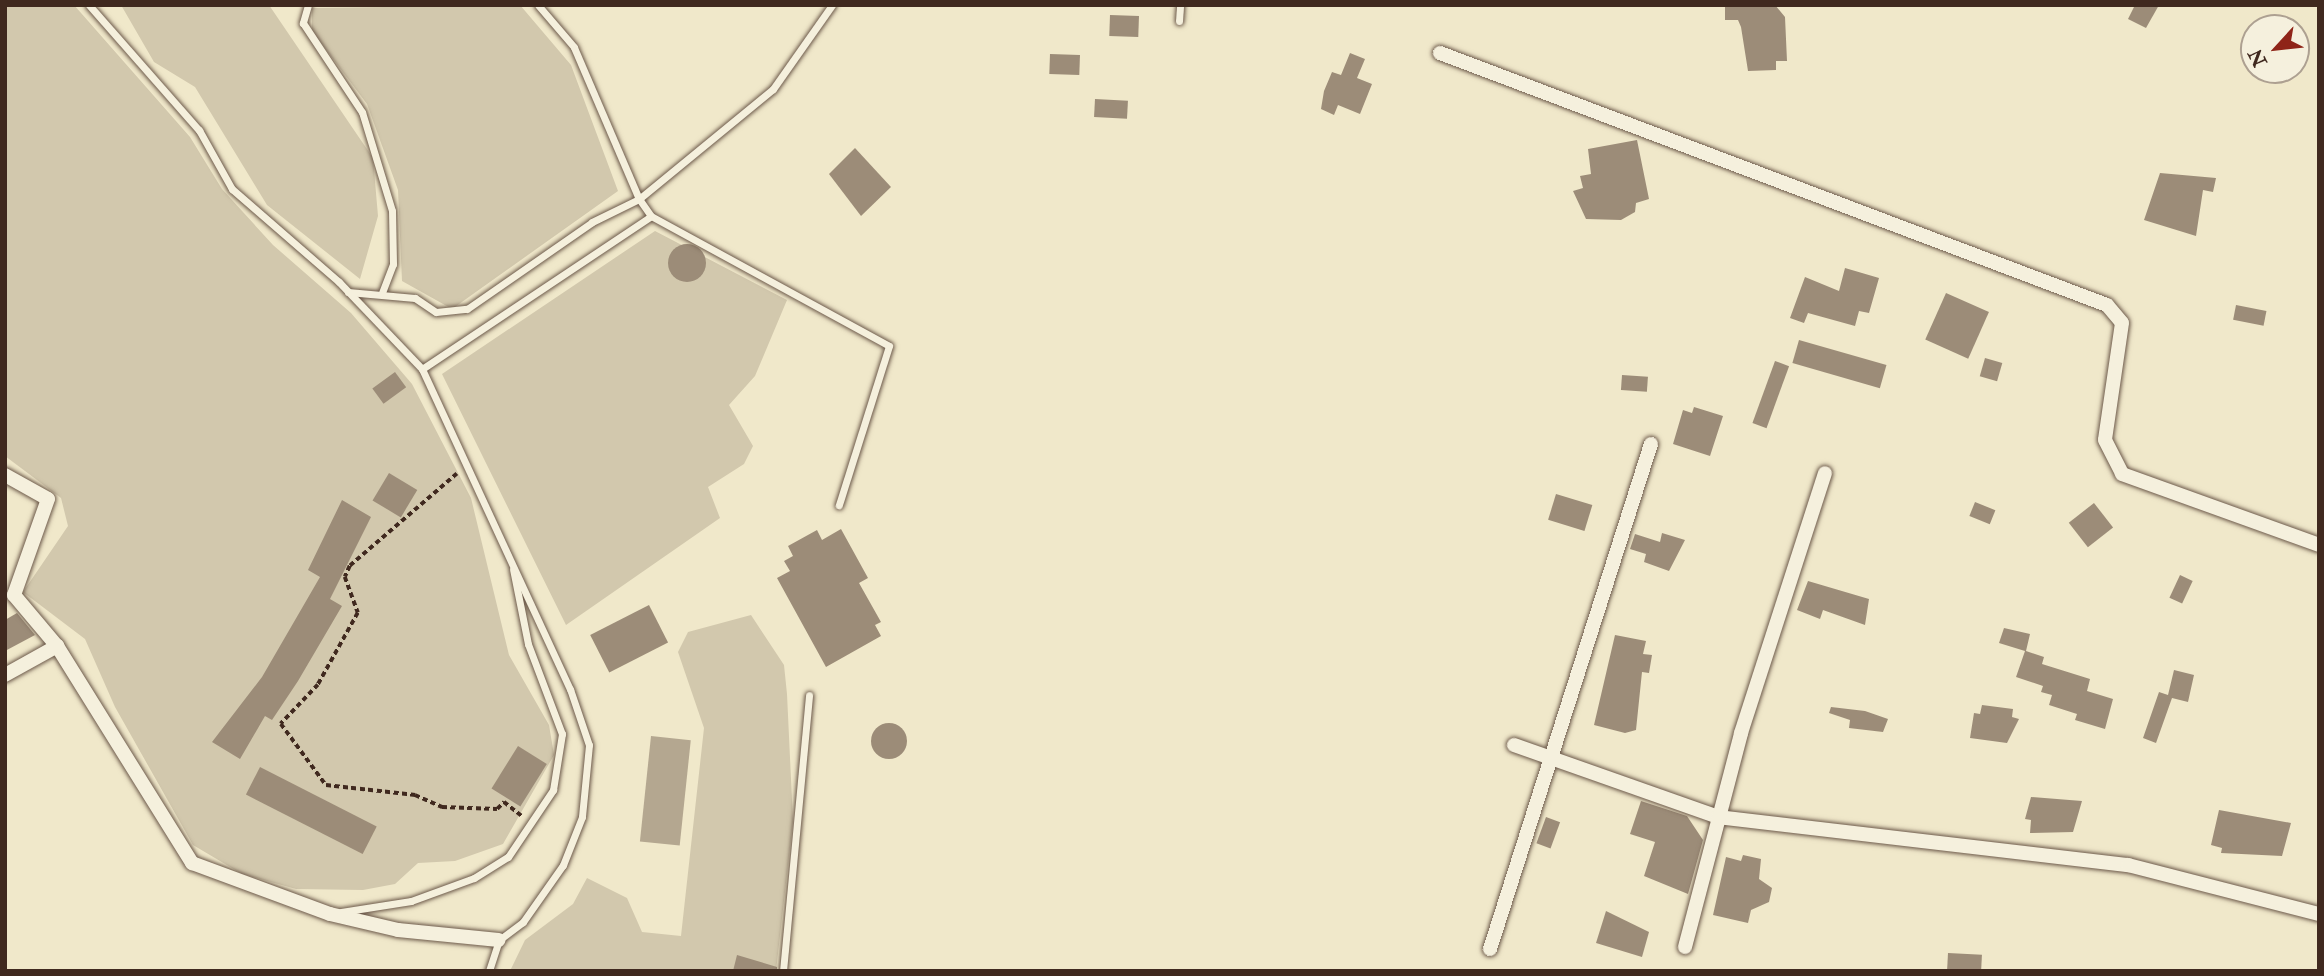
<!DOCTYPE html>
<html>
<head>
<meta charset="utf-8">
<style>
	body { margin:0 }
	#map { position:relative; width:2324px; height:976px; overflow:hidden; background:#f0e8ca; font-family:"IM FELL Double Pica",serif }
	div>[style] { position:absolute }
	.green>* { inset:0; background:#d2c8ad }
	.water>* { inset:0; background:#b4a790; transform-origin:0 0 }
	.building>* { inset:0; background:#9c8c78; transform-origin:0 0 }
	.round { border-radius:50% }
	.path>* { height:3.5px; margin-top:-1.75px; transform-origin:0; background:repeating-linear-gradient(90deg,#40291f 0 5px,transparent 0 8.5px) }
	.roads { filter:drop-shadow(0 0 2px #6c594a) drop-shadow(0 0 2px #6c594a) }
	.lane>* { height:7px; margin:-3.5px; padding:0 3.5px; transform-origin:3.5px; border-radius:3.5px; background:#f5f0dd }
	.street>* { height:14px; margin:-7px; padding:0 7px; transform-origin:7px; border-radius:7px; background:#f5f0dd }
	span { translate:-50% -50%; white-space:nowrap; text-align:center; line-height:1.15; -webkit-text-stroke:5px #f5f0dd; paint-order:stroke }
	.frame { position:absolute; inset:0; border:7px solid #40291f; pointer-events:none }
	.north { position:absolute; left:2240px; top:14px; width:70px; height:70px; box-sizing:border-box; background:#f5f0dd; border:2px solid #ada091; border-radius:50%; rotate:243deg; font-size:19px; font-weight:700; line-height:28px; text-align:center; color:#40291f }
	.north::after { content:''; display:block; margin:auto; width:24px; height:32px; background:#8f2418; clip-path:polygon(50% 0,100% 100%,50% 72%,0 100%) }
</style>
</head>
<body>
<div id="map">
	<div class="green">
		<i style="clip-path:polygon(5px 5px,74px 5px,190px 137px,222px 189px,273px 245px,351px 313px,412px 384px,471px 498px,509px 655px,549px 725px,554px 755px,503px 844px,455px 861px,418px 863px,395px 884px,363px 890px,296px 889px,242px 874px,193px 845px,115px 707px,85px 639px,23px 592px,68px 526px,61px 498px,5px 456px)"></i>
		<i style="clip-path:polygon(121px 5px,269px 5px,373px 158px,378px 216px,360px 279px,267px 205px,195px 87px,154px 62px)"></i>
		<i style="clip-path:polygon(520px 5px,571px 65px,618px 191px,452px 309px,402px 281px,398px 190px,367px 104px,312px 31px,312px 8px)"></i>
		<i style="clip-path:polygon(655px 231px,787px 300px,755px 376px,729px 405px,753px 446px,744px 464px,708px 487px,720px 518px,566px 625px,442px 374px)"></i>
		<i style="clip-path:polygon(751px 615px,784px 665px,787px 694px,793px 821px,776px 971px,510px 971px,525px 940px,573px 904px,587px 878px,627px 898px,642px 932px,681px 936px,704px 728px,678px 652px,688px 632px)"></i>
	</div>
	<div class="water">
		<i style="left:651px;top:736px;width:40px;height:106px;rotate:6deg"></i>
	</div>
	<div class="building">
		<i style="clip-path:polygon(1725px 5px,1775px 5px,1785px 17px,1787px 61px,1776px 61px,1776px 70px,1748px 71px,1741px 27px,1738px 20px,1725px 20px)"></i>
		<i style="clip-path:polygon(2135px 5px,2159px 5px,2146px 28px,2128px 19px)"></i>
		<i style="left:1110px;top:15px;width:29px;height:21px;rotate:2deg"></i>
		<i style="clip-path:polygon(1350px 53px,1365px 59px,1357px 78px,1372px 84px,1360px 114px,1338px 105px,1334px 115px,1321px 109px,1324px 91px,1332px 72px,1341px 75px)"></i>
		<i style="left:1050px;top:54px;width:30px;height:20px;rotate:2deg"></i>
		<i style="left:1095px;top:99px;width:33px;height:18px;rotate:3deg"></i>
		<i style="clip-path:polygon(1637px 140px,1649px 199px,1636px 203px,1635px 212px,1621px 220px,1586px 219px,1573px 191px,1583px 188px,1580px 176px,1591px 174px,1588px 149px)"></i>
		<i style="clip-path:polygon(855px 148px,891px 187px,861px 216px,829px 174px)"></i>
		<i style="clip-path:polygon(2160px 173px,2216px 178px,2213px 192px,2203px 190px,2196px 236px,2144px 220px)"></i>
		<i class="round" style="left:668px;top:244px;width:38px;height:38px"></i>
		<i style="clip-path:polygon(1845px 268px,1879px 278px,1869px 313px,1859px 311px,1855px 326px,1808px 313px,1804px 323px,1790px 318px,1805px 277px,1839px 291px)"></i>
		<i style="left:1946px;top:293px;width:47px;height:51px;rotate:24deg"></i>
		<i style="left:2236px;top:305px;width:31px;height:15px;rotate:11deg"></i>
		<i style="left:1799px;top:340px;width:91px;height:24px;rotate:16deg"></i>
		<i style="left:1985px;top:358px;width:18px;height:19px;rotate:16deg"></i>
		<i style="left:1775px;top:361px;width:15px;height:66px;rotate:20deg"></i>
		<i style="left:395px;top:372px;width:19px;height:28px;rotate:54deg"></i>
		<i style="left:1622px;top:375px;width:26px;height:15px;rotate:4deg"></i>
		<i style="clip-path:polygon(1694px 407px,1723px 416px,1710px 456px,1673px 444px,1683px 410px,1692px 413px)"></i>
		<i style="left:389px;top:473px;width:33px;height:32px;rotate:31deg"></i>
		<i style="left:1556px;top:494px;width:38px;height:27px;rotate:17deg"></i>
		<i style="clip-path:polygon(342px 500px,371px 517px,330px 599px,342px 606px,298px 681px,272px 720px,265px 716px,240px 759px,212px 742px,262px 677px,320px 577px,308px 570px)"></i>
		<i style="left:1975px;top:502px;width:22px;height:15px;rotate:22deg"></i>
		<i style="left:2094px;top:503px;width:31px;height:32px;rotate:52deg"></i>
		<i style="clip-path:polygon(841px 529px,868px 578px,859px 583px,881px 622px,875px 625px,881px 636px,826px 667px,777px 578px,790px 571px,784px 561px,793px 556px,788px 546px,817px 530px,822px 540px)"></i>
		<i style="clip-path:polygon(1662px 533px,1685px 540px,1669px 571px,1644px 562px,1646px 554px,1630px 549px,1635px 534px,1660px 542px)"></i>
		<i style="left:2180px;top:575px;width:14px;height:25px;rotate:25deg"></i>
		<i style="clip-path:polygon(1808px 581px,1869px 599px,1865px 625px,1823px 610px,1820px 619px,1797px 610px)"></i>
		<i style="left:649px;top:605px;width:42px;height:66px;rotate:63deg"></i>
		<i style="clip-path:polygon(17px 613px,35px 635px,5px 651px,5px 620px)"></i>
		<i style="clip-path:polygon(2004px 628px,2030px 634px,2026px 651px,2044px 657px,2042px 664px,2090px 679px,2087px 691px,2113px 699px,2105px 729px,2075px 720px,2077px 714px,2049px 705px,2052px 695px,2041px 692px,2043px 686px,2016px 677px,2025px 651px,1999px 643px)"></i>
		<i style="clip-path:polygon(1615px 635px,1646px 641px,1643px 654px,1652px 655px,1649px 673px,1642px 672px,1636px 730px,1625px 733px,1594px 725px)"></i>
		<i style="clip-path:polygon(2174px 670px,2194px 675px,2188px 702px,2172px 698px,2156px 743px,2143px 738px,2159px 692px,2168px 695px)"></i>
		<i style="clip-path:polygon(1982px 705px,2013px 709px,2012px 717px,2019px 719px,2007px 743px,1970px 738px,1974px 713px,1980px 714px)"></i>
		<i style="clip-path:polygon(1831px 707px,1865px 711px,1888px 719px,1883px 732px,1849px 728px,1850px 720px,1829px 713px)"></i>
		<i class="round" style="left:871px;top:723px;width:36px;height:36px"></i>
		<i style="left:518px;top:746px;width:34px;height:50px;rotate:32deg"></i>
		<i style="left:260px;top:767px;width:131px;height:31px;rotate:27deg"></i>
		<i style="clip-path:polygon(2031px 797px,2082px 801px,2073px 832px,2030px 833px,2031px 820px,2025px 819px)"></i>
		<i style="clip-path:polygon(1641px 801px,1687px 816px,1703px 840px,1688px 894px,1644px 876px,1655px 842px,1630px 834px)"></i>
		<i style="clip-path:polygon(2219px 810px,2291px 823px,2282px 856px,2221px 853px,2222px 848px,2211px 845px)"></i>
		<i style="left:1546px;top:817px;width:15px;height:28px;rotate:20deg"></i>
		<i style="clip-path:polygon(1743px 855px,1761px 859px,1759px 879px,1772px 888px,1769px 902px,1751px 910px,1748px 923px,1713px 915px,1726px 857px,1741px 861px)"></i>
		<i style="clip-path:polygon(1606px 911px,1649px 932px,1642px 957px,1596px 943px)"></i>
		<i style="left:1948px;top:953px;width:34px;height:18px;rotate:3deg"></i>
		<i style="clip-path:polygon(737px 955px,777px 967px,777px 971px,733px 971px)"></i>
	</div>
	<div class="path">
		<i style="left:457px;top:474px;width:141px;rotate:139.3deg"></i>
		<i style="left:350px;top:566px;width:12px;rotate:114deg"></i>
		<i style="left:345px;top:577px;width:38px;rotate:70deg"></i>
		<i style="left:358px;top:613px;width:82px;rotate:119.1deg"></i>
		<i style="left:318px;top:685px;width:54px;rotate:133.5deg"></i>
		<i style="left:281px;top:724px;width:76px;rotate:53.6deg"></i>
		<i style="left:326px;top:785px;width:90px;rotate:6.4deg"></i>
		<i style="left:415px;top:795px;width:30px;rotate:24deg"></i>
		<i style="left:442px;top:807px;width:55px;rotate:2.1deg"></i>
		<i style="left:497px;top:809px;width:10px;rotate:-45deg"></i>
		<i style="left:504px;top:802px;width:24px;rotate:38deg"></i>
	</div>
	<div class="roads">
		<div class="lane">
			<i style="left:89px;top:5px;width:167px;rotate:48.7deg"></i>
			<i style="left:199px;top:130px;width:68px;rotate:60.8deg"></i>
			<i style="left:232px;top:189px;width:142px;rotate:41deg"></i>
			<i style="left:339px;top:282px;width:120px;rotate:46.3deg"></i>
			<i style="left:422px;top:369px;width:353px;rotate:65.2deg"></i>
			<i style="left:570px;top:689px;width:59px;rotate:71.3deg"></i>
			<i style="left:589px;top:745px;width:72px;rotate:95.6deg"></i>
			<i style="left:582px;top:817px;width:52px;rotate:111.6deg"></i>
			<i style="left:563px;top:865px;width:70px;rotate:125.1deg"></i>
			<i style="left:523px;top:922px;width:30px;rotate:143deg"></i>
			<i style="left:499px;top:940px;width:33px;rotate:108deg"></i>
			<i style="left:308px;top:5px;width:19px;rotate:106deg"></i>
			<i style="left:303px;top:23px;width:107px;rotate:56.5deg"></i>
			<i style="left:362px;top:112px;width:103px;rotate:73.1deg"></i>
			<i style="left:392px;top:211px;width:53px;rotate:88.9deg"></i>
			<i style="left:393px;top:264px;width:30px;rotate:111deg"></i>
			<i style="left:1179px;top:21px;width:16px;rotate:-86deg"></i>
			<i style="left:651px;top:216px;width:21px;rotate:-125deg"></i>
			<i style="left:639px;top:199px;width:173px;rotate:-39.4deg"></i>
			<i style="left:773px;top:89px;width:103px;rotate:-54.9deg"></i>
			<i style="left:348px;top:292px;width:67px;rotate:5.1deg"></i>
			<i style="left:415px;top:298px;width:25px;rotate:34deg"></i>
			<i style="left:436px;top:312px;width:31px;rotate:-6deg"></i>
			<i style="left:467px;top:309px;width:152px;rotate:-34.8deg"></i>
			<i style="left:592px;top:222px;width:52px;rotate:-26.1deg"></i>
			<i style="left:639px;top:199px;width:165px;rotate:-113.2deg"></i>
			<i style="left:574px;top:47px;width:55px;rotate:-130.6deg"></i>
			<i style="left:422px;top:369px;width:275px;rotate:-33.7deg"></i>
			<i style="left:651px;top:216px;width:271px;rotate:28.6deg"></i>
			<i style="left:889px;top:346px;width:167px;rotate:107.5deg"></i>
			<i style="left:341px;top:912px;width:71px;rotate:-8.9deg"></i>
			<i style="left:411px;top:901px;width:67px;rotate:-20.1deg"></i>
			<i style="left:474px;top:878px;width:40px;rotate:-32deg"></i>
			<i style="left:508px;top:857px;width:81px;rotate:-56.1deg"></i>
			<i style="left:553px;top:790px;width:57px;rotate:-80.9deg"></i>
			<i style="left:562px;top:734px;width:96px;rotate:-110.7deg"></i>
			<i style="left:528px;top:644px;width:76px;rotate:-101.3deg"></i>
			<i style="left:783px;top:971px;width:277px;rotate:-84.6deg"></i>
		</div>
		<div class="street">
			<i style="left:1440px;top:53px;width:713px;rotate:20.7deg"></i>
			<i style="left:2107px;top:305px;width:23px;rotate:50deg"></i>
			<i style="left:2122px;top:323px;width:118px;rotate:98.3deg"></i>
			<i style="left:2105px;top:440px;width:38px;rotate:63deg"></i>
			<i style="left:2122px;top:474px;width:209px;rotate:19.8deg"></i>
			<i style="left:5px;top:475px;width:49px;rotate:29.2deg"></i>
			<i style="left:48px;top:499px;width:102px;rotate:109.5deg"></i>
			<i style="left:14px;top:595px;width:67px;rotate:49.9deg"></i>
			<i style="left:57px;top:646px;width:256px;rotate:58.1deg"></i>
			<i style="left:192px;top:863px;width:147px;rotate:20.3deg"></i>
			<i style="left:330px;top:914px;width:70px;rotate:13.2deg"></i>
			<i style="left:398px;top:930px;width:101px;rotate:5.7deg"></i>
			<i style="left:5px;top:675px;width:60px;rotate:-29.1deg"></i>
			<i style="left:1514px;top:745px;width:216px;rotate:19.4deg"></i>
			<i style="left:1718px;top:817px;width:413px;rotate:6.7deg"></i>
			<i style="left:2128px;top:865px;width:197px;rotate:14.4deg"></i>
			<i style="left:1685px;top:947px;width:221px;rotate:-75.3deg"></i>
			<i style="left:1741px;top:733px;width:273px;rotate:-72.1deg"></i>
			<i style="left:1490px;top:949px;width:530px;rotate:-72.32deg"></i>
		</div>
	</div>
	<div class="frame"></div>
	<div class="north">N</div>
</div>
</body>
</html>
